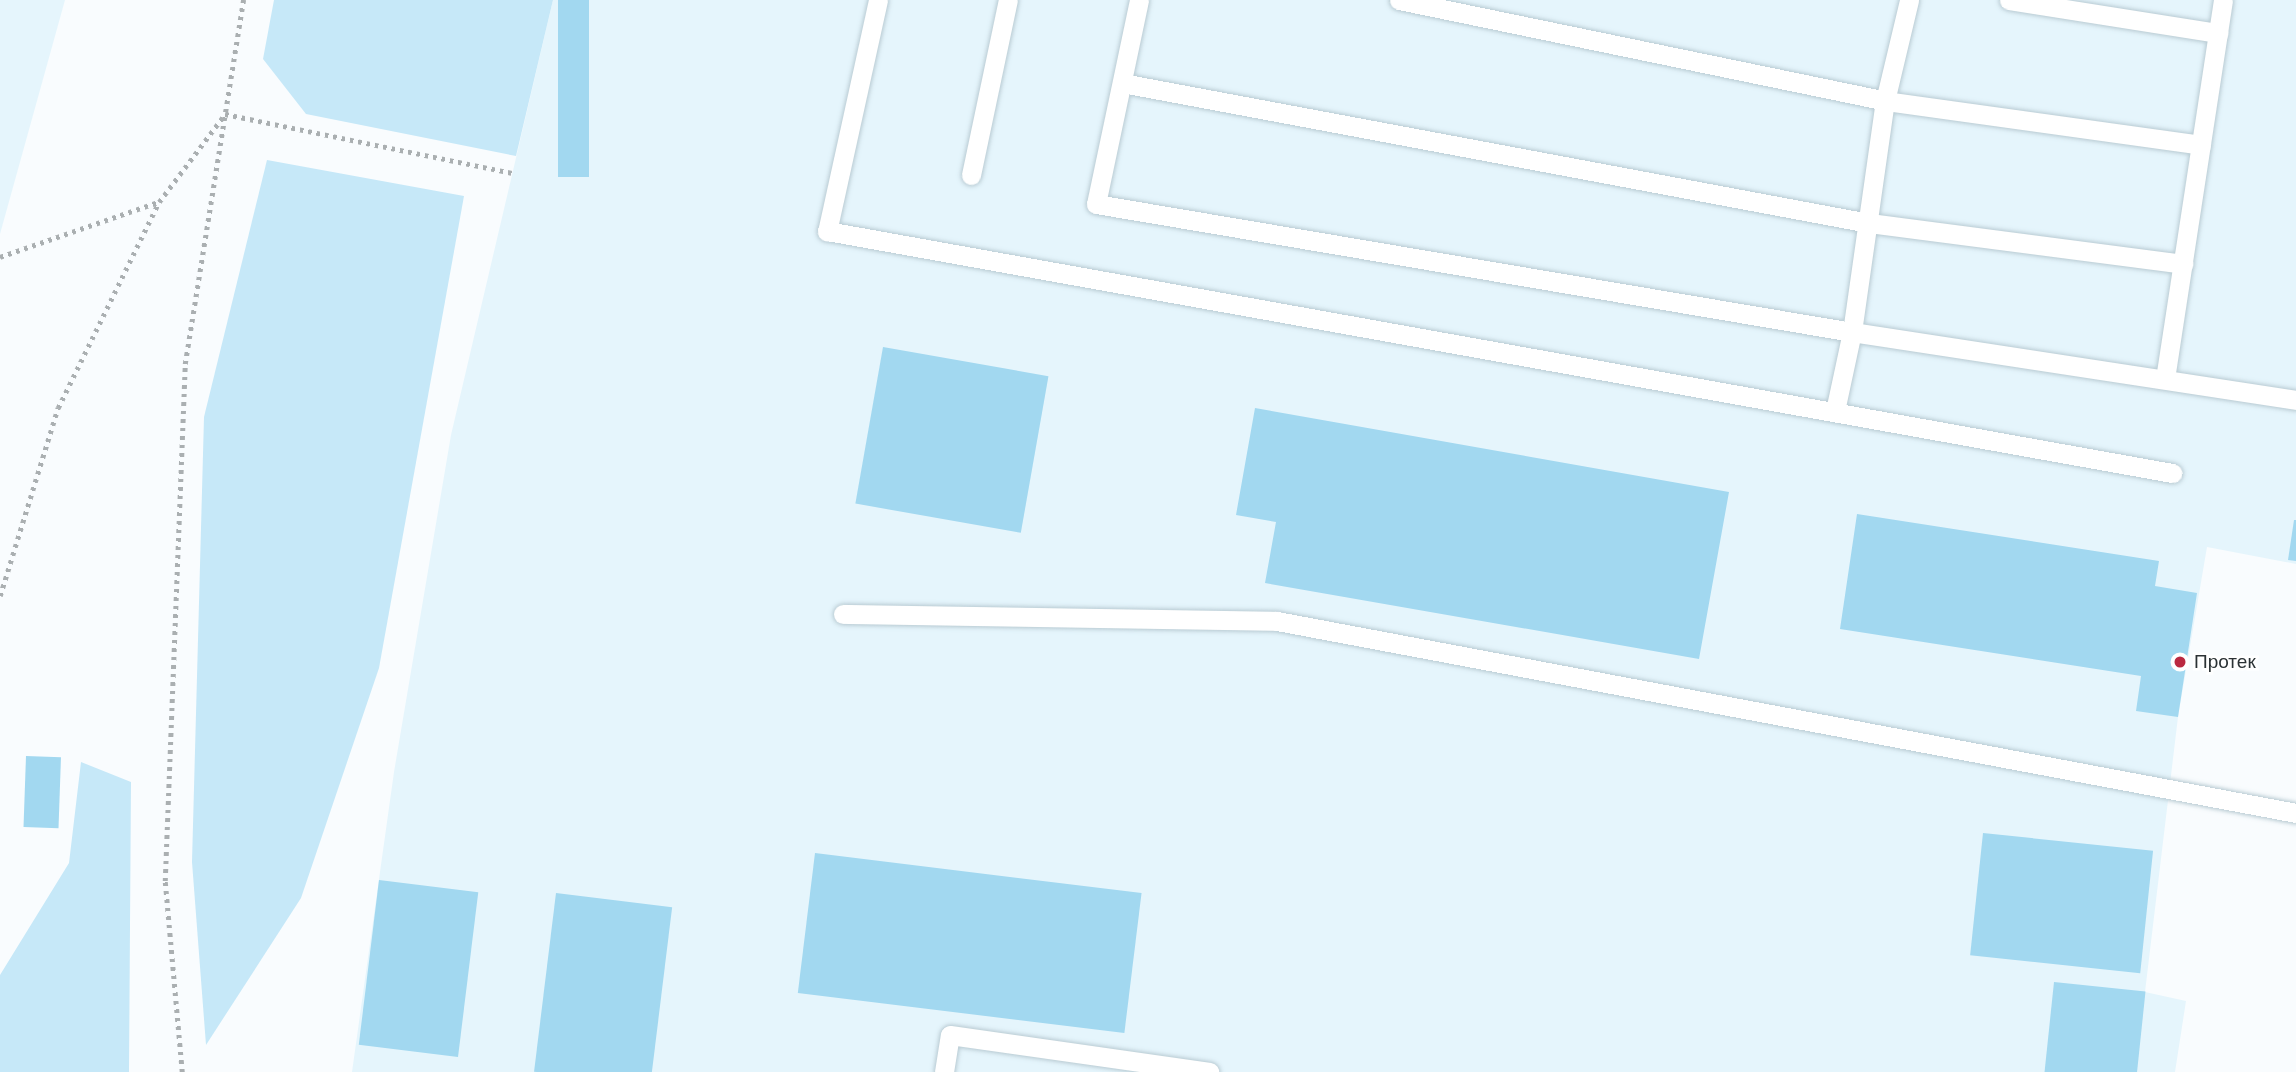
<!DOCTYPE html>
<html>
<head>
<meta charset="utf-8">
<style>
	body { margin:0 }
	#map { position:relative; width:2296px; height:1072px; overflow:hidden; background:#f9fcfe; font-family:Arial,sans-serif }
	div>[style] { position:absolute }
	.built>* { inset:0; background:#e5f5fc }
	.green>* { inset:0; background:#c6e8f8 }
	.building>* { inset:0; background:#a2d8f0; transform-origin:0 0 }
	.path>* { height:4.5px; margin-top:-2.25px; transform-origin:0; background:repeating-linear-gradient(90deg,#aaafb1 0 3.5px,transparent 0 8.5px) }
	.roads { filter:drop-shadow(0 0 2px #b9cbd3) drop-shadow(0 0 2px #b9cbd3) }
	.lane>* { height:19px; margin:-9.5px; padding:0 9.5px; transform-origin:9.5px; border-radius:9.5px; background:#fff }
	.dots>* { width:19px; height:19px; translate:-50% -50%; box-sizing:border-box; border:4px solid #fff; border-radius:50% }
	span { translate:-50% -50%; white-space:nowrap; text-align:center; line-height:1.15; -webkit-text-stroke:5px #fff; paint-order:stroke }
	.poi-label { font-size:19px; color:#2b3235 }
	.left { translate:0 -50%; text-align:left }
</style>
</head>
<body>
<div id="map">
	<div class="built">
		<i style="clip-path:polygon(0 0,65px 0,0 234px)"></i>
		<i style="clip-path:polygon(553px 0,2296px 0,2296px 564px,2207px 547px,2178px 717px,2145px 992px,2186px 1001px,2175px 1072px,352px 1072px,394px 772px,451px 435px)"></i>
	</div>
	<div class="green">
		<i style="clip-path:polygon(274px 0,553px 0,516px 156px,306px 114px,263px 59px)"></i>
		<i style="clip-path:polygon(267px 160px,464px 196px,379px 668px,301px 898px,206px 1045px,192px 862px,204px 417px)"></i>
		<i style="clip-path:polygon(81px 762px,131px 782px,129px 1072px,0 1072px,0 975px,69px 863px)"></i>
	</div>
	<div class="building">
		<i style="left:558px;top:0;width:31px;height:177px"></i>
		<i style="left:883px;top:347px;width:168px;height:159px;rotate:10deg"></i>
		<i style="clip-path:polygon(1255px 408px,1729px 492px,1699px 659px,1265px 583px,1276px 522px,1236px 515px)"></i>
		<i style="clip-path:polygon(1857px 514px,2159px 561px,2155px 586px,2197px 593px,2178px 717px,2136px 711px,2141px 676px,1840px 629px)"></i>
		<i style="clip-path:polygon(2294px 520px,2296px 520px,2296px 561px,2288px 560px)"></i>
		<i style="left:26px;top:756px;width:35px;height:71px;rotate:2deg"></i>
		<i style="left:1983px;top:833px;width:171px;height:123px;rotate:6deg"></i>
		<i style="left:815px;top:853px;width:329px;height:141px;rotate:7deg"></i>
		<i style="left:379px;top:880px;width:100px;height:166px;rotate:7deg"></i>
		<i style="left:556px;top:893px;width:117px;height:180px;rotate:7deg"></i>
		<i style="left:2054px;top:982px;width:92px;height:91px;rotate:6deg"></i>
	</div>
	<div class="path">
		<i style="left:0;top:257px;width:167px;rotate:-19.2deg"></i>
		<i style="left:0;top:596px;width:197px;rotate:-72.9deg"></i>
		<i style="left:58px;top:408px;width:229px;rotate:-63.9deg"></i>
		<i style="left:159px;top:202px;width:110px;rotate:-53.1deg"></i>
		<i style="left:225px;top:114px;width:293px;rotate:11.6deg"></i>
		<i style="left:182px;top:1072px;width:192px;rotate:-95.1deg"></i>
		<i style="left:165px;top:881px;width:517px;rotate:-87.78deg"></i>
		<i style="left:185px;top:364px;width:369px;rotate:-80.9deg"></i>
	</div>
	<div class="roads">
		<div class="lane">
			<i style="left:878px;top:0;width:237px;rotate:102.4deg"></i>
			<i style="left:827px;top:231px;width:1367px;rotate:10.2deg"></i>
			<i style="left:1139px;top:0;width:208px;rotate:101.9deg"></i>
			<i style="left:1096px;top:204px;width:767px;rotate:9.61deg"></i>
			<i style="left:1852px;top:332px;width:449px;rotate:8.7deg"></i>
			<i style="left:1399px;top:0;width:496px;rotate:11.7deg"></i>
			<i style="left:1885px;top:101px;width:319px;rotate:7.9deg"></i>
			<i style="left:2009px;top:0;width:212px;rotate:9deg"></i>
			<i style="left:1122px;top:83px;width:760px;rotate:10.62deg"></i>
			<i style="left:1869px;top:223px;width:317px;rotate:7.4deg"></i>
			<i style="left:971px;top:175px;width:179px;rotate:-78.1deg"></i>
			<i style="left:2165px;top:379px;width:383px;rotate:-81.3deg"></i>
			<i style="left:1835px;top:411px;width:81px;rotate:-77.9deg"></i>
			<i style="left:1852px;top:332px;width:233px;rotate:-81.9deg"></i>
			<i style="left:1885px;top:101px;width:104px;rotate:-76.6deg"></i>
			<i style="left:843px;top:614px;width:434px;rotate:0.9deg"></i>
			<i style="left:1277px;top:621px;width:1037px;rotate:10.67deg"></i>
			<i style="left:944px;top:1072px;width:37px;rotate:-81deg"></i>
			<i style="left:950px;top:1035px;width:262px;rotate:8.1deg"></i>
		</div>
	</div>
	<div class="dots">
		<i style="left:2180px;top:662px;background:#ba2941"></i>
	</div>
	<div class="poi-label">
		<span class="left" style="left:2194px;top:662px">Протек</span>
	</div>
</div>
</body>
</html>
